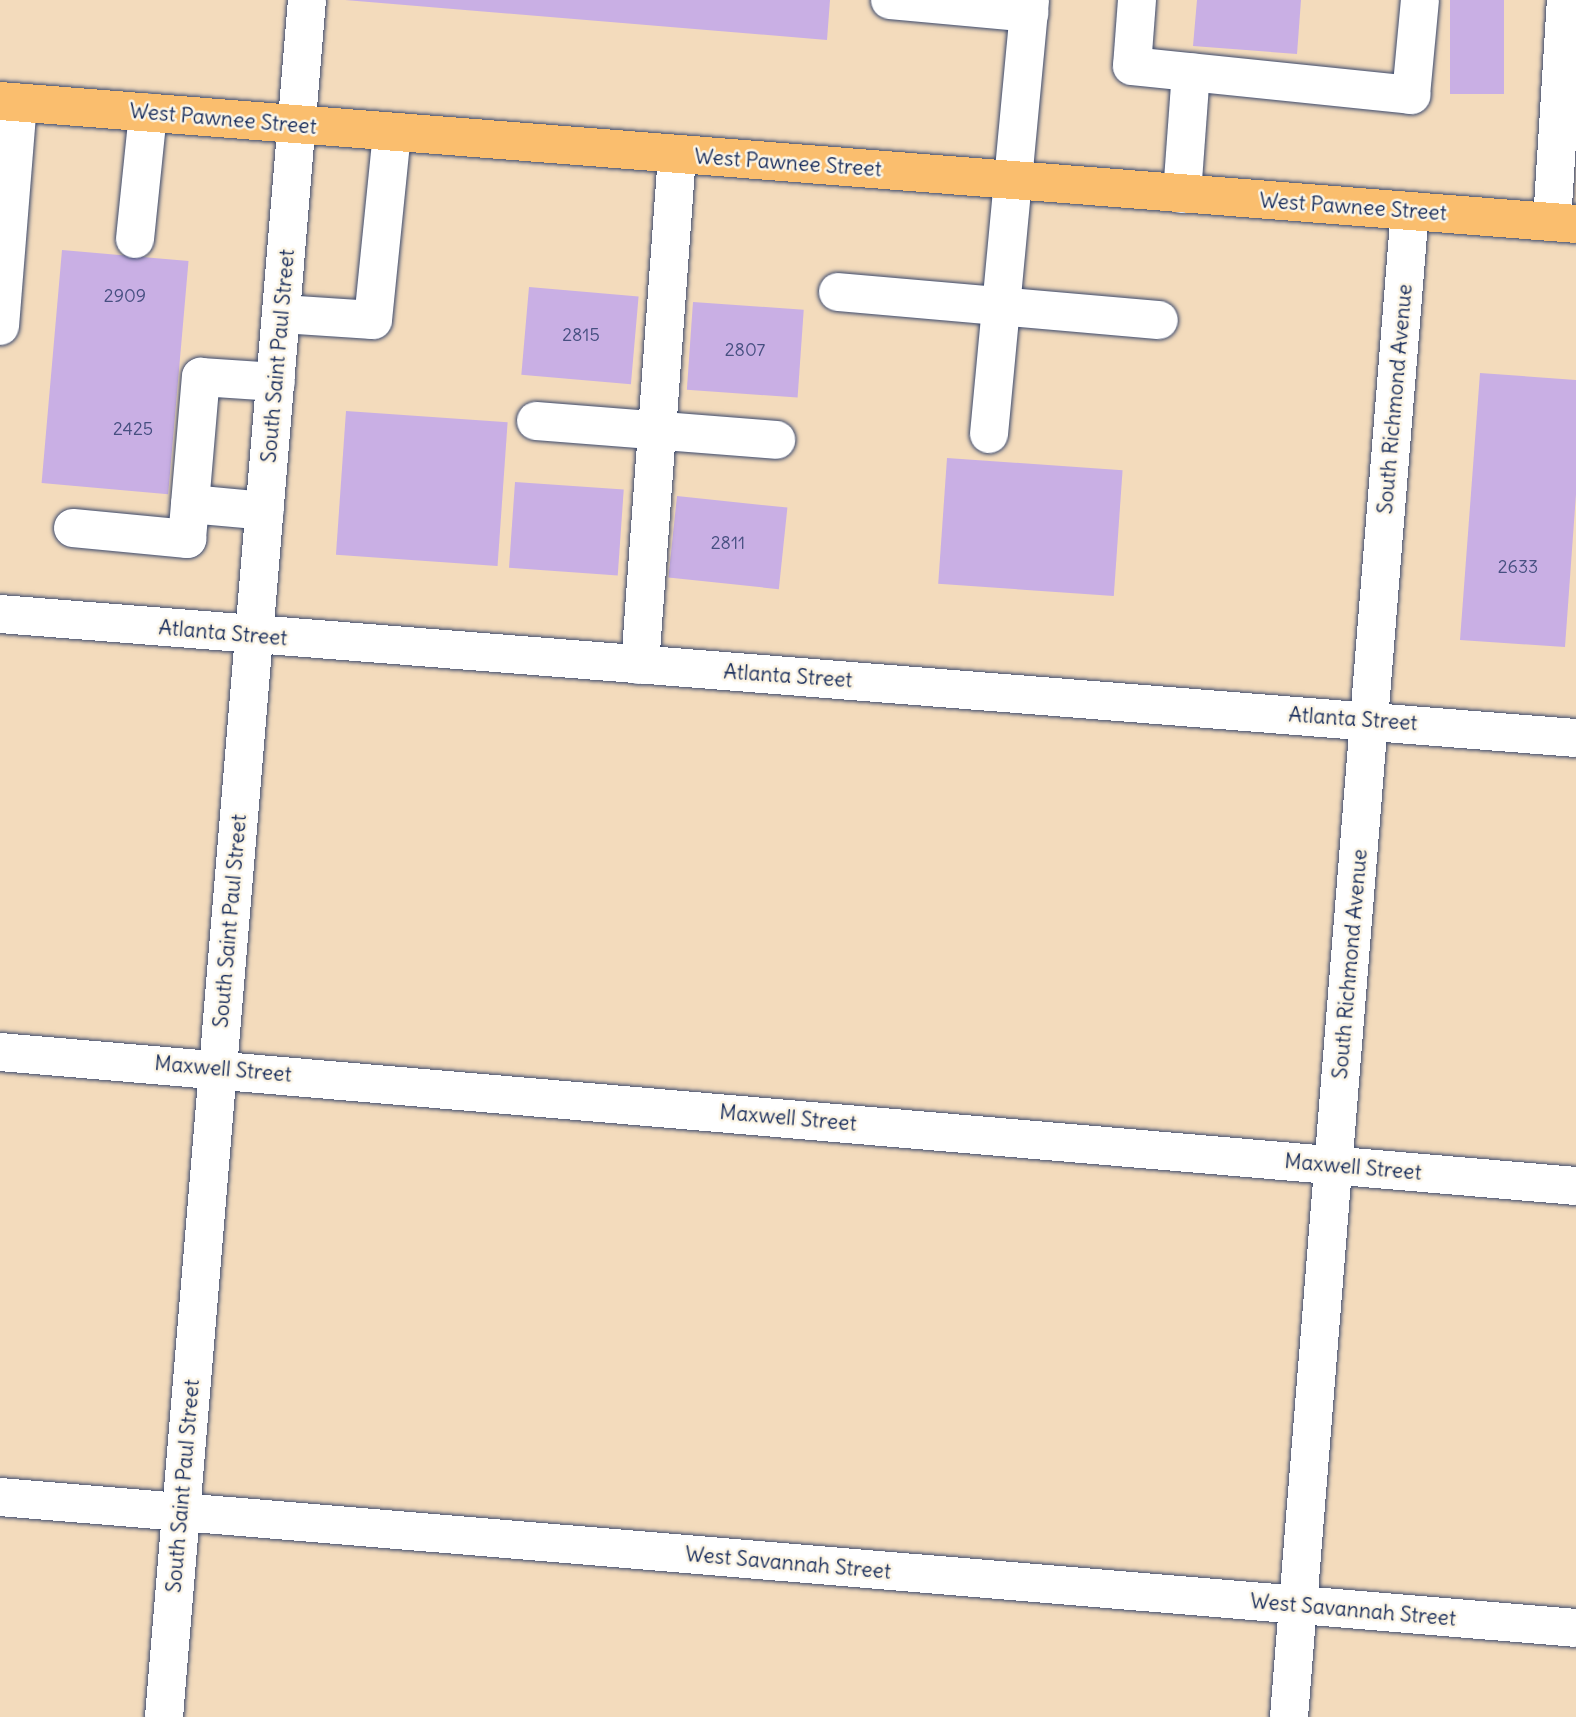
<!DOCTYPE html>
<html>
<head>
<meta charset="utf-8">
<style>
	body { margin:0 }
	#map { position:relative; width:1576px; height:1717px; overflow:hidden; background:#f3dbbc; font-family:Delius,sans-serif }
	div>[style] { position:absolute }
	.building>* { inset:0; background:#c9afe4; transform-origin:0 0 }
	.roads { filter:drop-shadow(0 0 2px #3b496c) drop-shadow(0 0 2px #3b496c) }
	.minor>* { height:38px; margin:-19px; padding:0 19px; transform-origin:19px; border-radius:19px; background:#fff }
	.major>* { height:38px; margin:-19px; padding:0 19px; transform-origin:19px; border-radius:19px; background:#fabe6e }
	span { translate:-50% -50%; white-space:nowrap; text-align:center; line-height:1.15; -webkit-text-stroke:5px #fcf5e5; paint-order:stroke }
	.number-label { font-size:18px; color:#464f80 }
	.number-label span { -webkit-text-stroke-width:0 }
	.street-label { font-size:21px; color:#1b2f5e }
</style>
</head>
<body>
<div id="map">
	<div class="building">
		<i style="clip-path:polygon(345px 0,830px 0,827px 40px)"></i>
		<i style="clip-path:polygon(1197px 0,1301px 0,1297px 54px,1193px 46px)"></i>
		<i style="left:1450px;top:0;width:54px;height:94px"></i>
		<i style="left:62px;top:250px;width:127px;height:234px;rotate:5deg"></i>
		<i style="left:529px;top:287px;width:110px;height:88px;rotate:5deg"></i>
		<i style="left:693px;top:302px;width:111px;height:88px;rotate:4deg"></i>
		<i style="clip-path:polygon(1480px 373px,1576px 380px,1576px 494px,1565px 647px,1460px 640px)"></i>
		<i style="left:346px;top:411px;width:162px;height:144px;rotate:4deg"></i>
		<i style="left:947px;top:458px;width:176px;height:126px;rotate:4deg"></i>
		<i style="left:515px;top:482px;width:109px;height:86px;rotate:4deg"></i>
		<i style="left:677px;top:496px;width:111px;height:82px;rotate:6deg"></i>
	</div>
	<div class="roads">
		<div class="minor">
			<i style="left:890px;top:0;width:140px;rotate:5.3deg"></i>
			<i style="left:1137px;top:0;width:66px;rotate:94.3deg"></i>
			<i style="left:1132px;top:66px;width:281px;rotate:5.9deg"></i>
			<i style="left:1411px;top:95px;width:95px;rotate:-84.6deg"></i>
			<i style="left:1182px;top:194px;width:122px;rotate:-85.8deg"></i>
			<i style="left:1552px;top:222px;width:222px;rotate:-86.4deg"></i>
			<i style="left:135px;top:239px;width:127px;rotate:-84.1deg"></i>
			<i style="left:838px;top:292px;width:322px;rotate:5deg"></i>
			<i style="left:282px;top:314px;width:91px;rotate:3.8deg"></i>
			<i style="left:373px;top:320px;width:189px;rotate:-84.2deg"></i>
			<i style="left:0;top:326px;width:224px;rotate:-85.4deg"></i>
			<i style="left:536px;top:421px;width:241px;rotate:4.5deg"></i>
			<i style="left:989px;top:434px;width:436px;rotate:-84.6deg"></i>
			<i style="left:190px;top:504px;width:75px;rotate:5.3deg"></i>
			<i style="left:73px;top:528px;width:115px;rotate:5.5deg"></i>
			<i style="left:187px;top:539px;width:163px;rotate:-85.1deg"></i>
			<i style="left:201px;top:377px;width:75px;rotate:3.8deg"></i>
			<i style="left:0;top:614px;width:1581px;rotate:4.5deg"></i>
			<i style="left:640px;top:665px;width:511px;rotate:-85.85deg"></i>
			<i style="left:0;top:1052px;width:1582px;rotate:4.86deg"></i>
			<i style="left:0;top:1497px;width:1581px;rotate:4.75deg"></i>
			<i style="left:164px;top:1717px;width:1723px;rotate:-85.24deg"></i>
			<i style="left:1289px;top:1717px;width:1511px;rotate:-85.41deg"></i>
		</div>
		<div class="major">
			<i style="left:0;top:101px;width:1581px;rotate:4.46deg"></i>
		</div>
	</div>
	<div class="number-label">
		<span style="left:125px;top:296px">2909</span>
		<span style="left:581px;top:335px">2815</span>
		<span style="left:745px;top:350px">2807</span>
		<span style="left:133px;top:429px">2425</span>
		<span style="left:728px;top:543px">2811</span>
		<span style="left:1518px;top:567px">2633</span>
	</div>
	<div class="street-label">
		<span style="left:223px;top:119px;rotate:5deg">West Pawnee Street</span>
		<span style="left:788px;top:163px;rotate:4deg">West Pawnee Street</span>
		<span style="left:1353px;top:207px;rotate:4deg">West Pawnee Street</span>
		<span style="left:278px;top:356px;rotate:-85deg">South Saint Paul Street</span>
		<span style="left:1395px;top:399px;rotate:-85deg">South Richmond Avenue</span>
		<span style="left:223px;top:633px;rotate:5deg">Atlanta Street</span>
		<span style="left:788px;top:676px;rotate:4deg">Atlanta Street</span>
		<span style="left:1353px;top:719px;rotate:4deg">Atlanta Street</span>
		<span style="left:230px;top:921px;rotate:-85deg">South Saint Paul Street</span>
		<span style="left:1350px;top:964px;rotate:-85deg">South Richmond Avenue</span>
		<span style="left:223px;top:1069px;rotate:5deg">Maxwell Street</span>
		<span style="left:788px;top:1118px;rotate:5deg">Maxwell Street</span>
		<span style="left:1353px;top:1167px;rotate:5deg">Maxwell Street</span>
		<span style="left:183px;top:1486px;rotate:-85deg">South Saint Paul Street</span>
		<span style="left:788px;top:1563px;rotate:5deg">West Savannah Street</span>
		<span style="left:1353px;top:1610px;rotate:5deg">West Savannah Street</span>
	</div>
</div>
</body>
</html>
